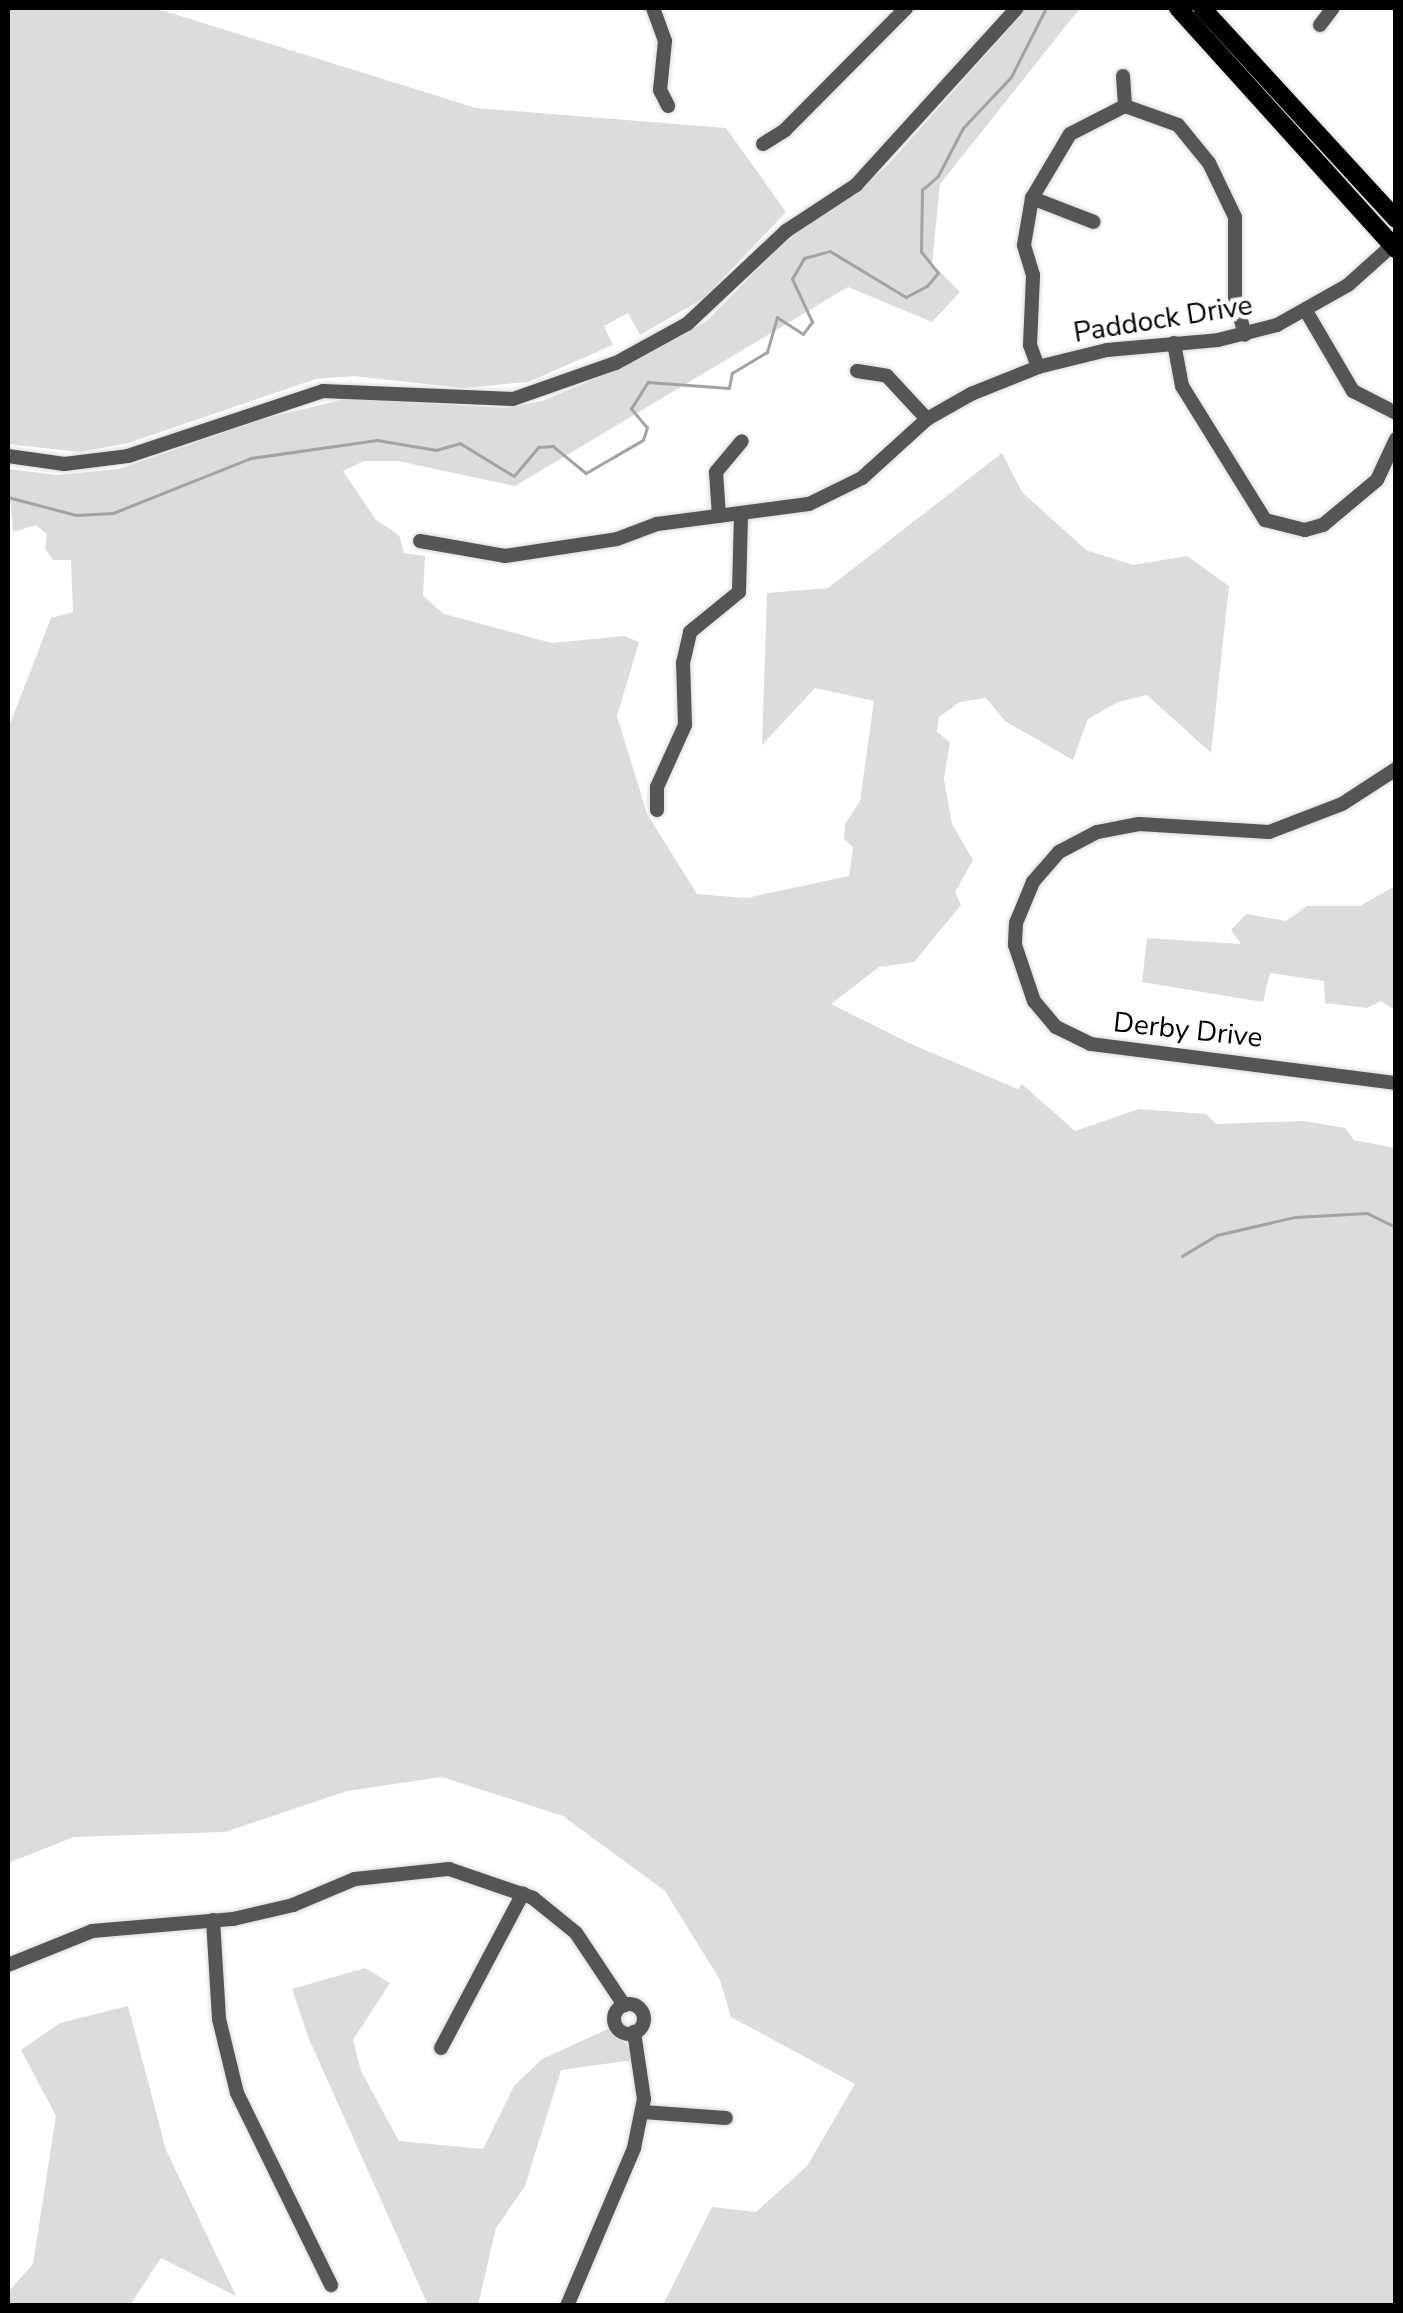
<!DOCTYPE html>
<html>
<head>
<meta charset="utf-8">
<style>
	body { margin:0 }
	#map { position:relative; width:1403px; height:2313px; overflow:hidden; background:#fff; font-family:"Nunito Sans",sans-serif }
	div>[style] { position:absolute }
	.green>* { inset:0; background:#dcdcdc }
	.stream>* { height:2.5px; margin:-1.25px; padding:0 1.25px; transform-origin:1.25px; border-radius:1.25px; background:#a3a3a3 }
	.roads { filter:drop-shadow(0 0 2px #dbdbdb) drop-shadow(0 0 2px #dbdbdb) }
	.minor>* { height:14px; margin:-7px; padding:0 7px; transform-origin:7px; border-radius:7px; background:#555 }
	.minor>.ring { margin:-7px; padding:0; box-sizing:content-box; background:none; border:14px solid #555; border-radius:50% }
	.major>* { height:18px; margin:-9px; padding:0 9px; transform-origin:9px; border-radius:9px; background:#000 }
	span { translate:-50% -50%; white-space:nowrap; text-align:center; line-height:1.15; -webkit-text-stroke:9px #fff; paint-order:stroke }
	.street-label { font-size:28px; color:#000 }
	.frame { position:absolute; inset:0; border:10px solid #000; pointer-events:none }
</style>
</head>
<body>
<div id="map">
	<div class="green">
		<i style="clip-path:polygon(8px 8px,155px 8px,476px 108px,726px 128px,786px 212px,704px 298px,640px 335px,628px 313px,604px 326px,613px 345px,528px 382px,463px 388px,353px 376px,316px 379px,128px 443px,80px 452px,8px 444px)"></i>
		<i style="clip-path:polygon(1027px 8px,1080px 8px,940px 184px,932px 264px,960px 292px,932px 322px,848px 287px,515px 486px,398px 461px,364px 461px,343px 471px,376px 520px,399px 535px,404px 553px,425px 556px,423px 596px,444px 614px,552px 643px,624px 636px,639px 642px,617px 716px,647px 814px,697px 894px,746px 898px,849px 876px,853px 847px,844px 839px,845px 824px,860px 801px,874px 701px,815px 688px,762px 745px,767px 593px,828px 588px,1002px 453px,1022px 492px,1086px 550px,1133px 565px,1187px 556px,1229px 586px,1211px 753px,1147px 695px,1118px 702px,1088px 719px,1073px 760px,1005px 721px,986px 698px,960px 702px,939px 717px,937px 732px,950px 742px,944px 779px,952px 824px,973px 860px,955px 892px,961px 905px,914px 962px,879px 967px,831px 1004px,911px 1044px,1018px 1089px,1022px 1084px,1075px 1131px,1139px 1109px,1206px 1114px,1216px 1124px,1304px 1121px,1345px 1128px,1354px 1140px,1395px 1148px,1395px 2305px,663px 2305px,712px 2207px,756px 2212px,807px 2166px,855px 2084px,731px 2017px,720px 1980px,665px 1891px,563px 1816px,442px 1777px,347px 1791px,225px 1832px,74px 1837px,8px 1863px,8px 729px,51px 618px,73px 612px,71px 560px,53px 560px,45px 548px,47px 534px,36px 525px,13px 532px,8px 469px,57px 475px,119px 469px,267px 418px,345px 399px,505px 408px,542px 401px,622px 368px,707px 321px,780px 246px,887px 166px)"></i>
		<i style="clip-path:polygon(1395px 886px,1395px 1010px,1381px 1001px,1367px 1008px,1325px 1003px,1324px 981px,1270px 973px,1263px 1002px,1142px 982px,1147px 938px,1241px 944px,1231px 930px,1246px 914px,1286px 921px,1307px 906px,1360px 906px)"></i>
		<i style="clip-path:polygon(365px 1968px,390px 1983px,353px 2040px,361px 2071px,399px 2141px,483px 2149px,514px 2086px,542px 2059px,610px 2028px,631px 2050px,633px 2060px,561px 2070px,525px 2186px,496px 2228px,478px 2305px,428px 2305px,309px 2039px,292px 1989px)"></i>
		<i style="clip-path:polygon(128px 2006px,166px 2150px,236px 2296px,161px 2258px,130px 2305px,8px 2305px,8px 2292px,33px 2264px,56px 2116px,21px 2050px,60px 2023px)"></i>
	</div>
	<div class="stream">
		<i style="left:8px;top:497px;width:70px;rotate:14.8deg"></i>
		<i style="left:76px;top:515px;width:37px;rotate:-3deg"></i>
		<i style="left:113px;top:513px;width:149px;rotate:-21.7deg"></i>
		<i style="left:251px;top:458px;width:127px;rotate:-8.1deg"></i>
		<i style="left:377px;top:440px;width:60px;rotate:9.6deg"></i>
		<i style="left:436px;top:450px;width:25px;rotate:-16deg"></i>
		<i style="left:460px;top:443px;width:63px;rotate:31.4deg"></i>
		<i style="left:514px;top:476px;width:38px;rotate:-50deg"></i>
		<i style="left:538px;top:447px;width:15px;rotate:-4deg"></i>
		<i style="left:553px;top:446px;width:43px;rotate:39.3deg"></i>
		<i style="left:586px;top:473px;width:66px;rotate:-30.1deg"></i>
		<i style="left:643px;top:440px;width:13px;rotate:-72deg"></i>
		<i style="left:647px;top:428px;width:25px;rotate:-130deg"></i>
		<i style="left:631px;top:409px;width:32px;rotate:-58deg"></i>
		<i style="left:648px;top:382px;width:81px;rotate:4.2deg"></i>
		<i style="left:729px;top:388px;width:15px;rotate:-79deg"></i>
		<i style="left:732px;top:373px;width:41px;rotate:-31deg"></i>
		<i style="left:767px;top:352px;width:36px;rotate:-74deg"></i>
		<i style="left:777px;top:317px;width:31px;rotate:33deg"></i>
		<i style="left:803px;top:334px;width:15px;rotate:-53deg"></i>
		<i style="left:812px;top:322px;width:47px;rotate:-114.9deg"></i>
		<i style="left:792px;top:279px;width:24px;rotate:-60deg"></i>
		<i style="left:804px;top:258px;width:27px;rotate:-15deg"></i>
		<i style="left:830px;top:251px;width:89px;rotate:31.2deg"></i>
		<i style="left:906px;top:297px;width:24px;rotate:-28deg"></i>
		<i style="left:927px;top:286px;width:17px;rotate:-50deg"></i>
		<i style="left:938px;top:273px;width:27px;rotate:-129deg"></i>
		<i style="left:921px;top:252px;width:62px;rotate:-89.1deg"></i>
		<i style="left:922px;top:190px;width:21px;rotate:-41deg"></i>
		<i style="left:938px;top:176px;width:54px;rotate:-62.5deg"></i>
		<i style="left:963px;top:128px;width:70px;rotate:-46.7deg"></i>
		<i style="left:1011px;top:77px;width:77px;rotate:-63.1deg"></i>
		<i style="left:1182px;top:1256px;width:41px;rotate:-31deg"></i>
		<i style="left:1217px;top:1235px;width:80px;rotate:-13deg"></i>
		<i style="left:1295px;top:1217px;width:72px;rotate:-3.2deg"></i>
		<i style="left:1367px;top:1213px;width:32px;rotate:26deg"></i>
	</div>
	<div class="roads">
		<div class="minor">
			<i style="left:653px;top:8px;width:35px;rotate:70deg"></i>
			<i style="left:665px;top:41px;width:49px;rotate:95.8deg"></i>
			<i style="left:660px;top:90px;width:18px;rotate:63deg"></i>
			<i style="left:1320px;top:25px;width:21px;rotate:-53deg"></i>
			<i style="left:1123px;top:76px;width:30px;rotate:86deg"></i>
			<i style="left:763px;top:144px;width:26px;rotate:-32deg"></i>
			<i style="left:785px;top:130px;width:172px;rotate:-45.2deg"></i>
			<i style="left:1032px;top:198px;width:66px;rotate:21.2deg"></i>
			<i style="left:1306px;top:311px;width:93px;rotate:59.6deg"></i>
			<i style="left:1353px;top:391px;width:48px;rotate:27.1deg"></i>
			<i style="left:1174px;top:343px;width:44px;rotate:79.5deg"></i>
			<i style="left:1182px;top:386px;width:158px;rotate:58.2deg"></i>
			<i style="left:1265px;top:520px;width:41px;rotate:14deg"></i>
			<i style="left:1305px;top:530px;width:19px;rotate:-16deg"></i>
			<i style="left:1323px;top:525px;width:70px;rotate:-39.8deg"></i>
			<i style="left:1377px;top:480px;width:45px;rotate:-65.1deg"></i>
			<i style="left:1038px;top:367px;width:23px;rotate:-110deg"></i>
			<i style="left:1030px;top:345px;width:70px;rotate:-87.5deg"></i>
			<i style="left:1033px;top:275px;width:31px;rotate:-107deg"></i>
			<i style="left:1024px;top:245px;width:48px;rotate:-80.3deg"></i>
			<i style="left:1032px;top:198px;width:74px;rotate:-59.3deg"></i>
			<i style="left:1070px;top:134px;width:62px;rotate:-27deg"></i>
			<i style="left:1125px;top:106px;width:56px;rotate:19.7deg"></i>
			<i style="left:1178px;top:125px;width:49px;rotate:50.8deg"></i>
			<i style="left:1209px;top:163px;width:60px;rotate:64.3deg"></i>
			<i style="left:1235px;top:217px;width:81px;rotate:90deg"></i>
			<i style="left:1235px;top:298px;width:38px;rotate:75deg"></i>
			<i style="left:857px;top:371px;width:30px;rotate:9deg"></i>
			<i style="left:887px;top:376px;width:59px;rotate:47.1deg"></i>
			<i style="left:8px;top:456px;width:57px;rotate:8.1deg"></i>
			<i style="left:64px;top:464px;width:64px;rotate:-7.1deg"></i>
			<i style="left:128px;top:456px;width:206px;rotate:-18.4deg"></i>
			<i style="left:323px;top:391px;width:190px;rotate:2.4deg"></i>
			<i style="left:513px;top:399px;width:109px;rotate:-19.3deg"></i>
			<i style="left:616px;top:363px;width:81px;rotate:-28.8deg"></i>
			<i style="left:687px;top:324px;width:136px;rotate:-43.2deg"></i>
			<i style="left:786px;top:231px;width:84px;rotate:-33.3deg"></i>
			<i style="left:856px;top:185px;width:239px;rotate:-47.7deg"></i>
			<i style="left:719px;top:516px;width:44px;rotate:-93.9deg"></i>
			<i style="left:716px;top:472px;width:40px;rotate:-50deg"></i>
			<i style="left:420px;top:541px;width:86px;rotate:10deg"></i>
			<i style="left:505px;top:556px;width:113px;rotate:-8.6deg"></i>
			<i style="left:617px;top:539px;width:43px;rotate:-20.6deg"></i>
			<i style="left:657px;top:524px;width:153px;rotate:-7.5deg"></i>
			<i style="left:809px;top:504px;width:59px;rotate:-26.1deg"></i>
			<i style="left:862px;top:478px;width:88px;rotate:-42.2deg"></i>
			<i style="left:927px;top:419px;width:51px;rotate:-29.6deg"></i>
			<i style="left:971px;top:394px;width:72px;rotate:-21.9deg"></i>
			<i style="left:1038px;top:367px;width:71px;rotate:-13.8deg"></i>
			<i style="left:1107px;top:350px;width:111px;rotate:-5.1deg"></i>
			<i style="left:1218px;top:340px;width:61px;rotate:-14.3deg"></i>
			<i style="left:1277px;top:325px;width:81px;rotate:-29.4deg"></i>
			<i style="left:1348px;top:285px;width:64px;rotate:-41.9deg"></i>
			<i style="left:1396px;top:769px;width:64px;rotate:147.1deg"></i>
			<i style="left:1342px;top:804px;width:78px;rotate:159deg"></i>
			<i style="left:1269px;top:832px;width:130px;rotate:-176.5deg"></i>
			<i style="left:1139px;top:824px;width:43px;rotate:169.2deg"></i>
			<i style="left:1097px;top:832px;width:43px;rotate:152.2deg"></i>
			<i style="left:1059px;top:852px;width:40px;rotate:131deg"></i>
			<i style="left:1033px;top:882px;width:44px;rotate:112.5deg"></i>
			<i style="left:1016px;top:923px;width:22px;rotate:93deg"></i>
			<i style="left:1015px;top:945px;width:59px;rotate:71.3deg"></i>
			<i style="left:1034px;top:1001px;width:34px;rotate:50deg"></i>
			<i style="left:1056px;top:1027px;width:39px;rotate:26deg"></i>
			<i style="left:1091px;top:1044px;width:307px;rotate:7.3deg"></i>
			<i style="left:657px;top:810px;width:23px;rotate:-90deg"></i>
			<i style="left:657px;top:787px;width:68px;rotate:-65.7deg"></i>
			<i style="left:685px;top:725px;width:62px;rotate:-91.8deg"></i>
			<i style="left:683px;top:663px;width:32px;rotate:-77deg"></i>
			<i style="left:690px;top:632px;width:63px;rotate:-39.2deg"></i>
			<i style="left:739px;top:592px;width:76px;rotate:-88.5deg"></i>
			<i style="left:213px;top:1920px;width:99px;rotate:86.5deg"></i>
			<i style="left:219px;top:2019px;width:76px;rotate:76.3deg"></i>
			<i style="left:237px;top:2093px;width:214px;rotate:63.9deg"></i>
			<i style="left:8px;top:1965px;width:91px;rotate:-22deg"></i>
			<i style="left:92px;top:1931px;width:142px;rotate:-4.9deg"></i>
			<i style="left:233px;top:1919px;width:62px;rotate:-13.1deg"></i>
			<i style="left:293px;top:1905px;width:67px;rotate:-22.8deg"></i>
			<i style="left:355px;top:1879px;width:95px;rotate:-6.1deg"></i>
			<i style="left:449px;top:1869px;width:89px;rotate:19deg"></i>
			<i style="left:533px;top:1898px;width:55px;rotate:39.1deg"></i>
			<i style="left:576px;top:1933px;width:87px;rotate:56.3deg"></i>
			<i class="ring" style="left:614px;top:2004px;width:16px;height:16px"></i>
			<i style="left:441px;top:2048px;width:175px;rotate:-62.1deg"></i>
			<i style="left:643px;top:2112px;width:83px;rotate:4.1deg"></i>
			<i style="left:567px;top:2306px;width:172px;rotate:-67deg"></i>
			<i style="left:634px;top:2148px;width:50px;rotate:-78.5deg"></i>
			<i style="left:644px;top:2099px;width:68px;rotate:-98.5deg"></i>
		</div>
		<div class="major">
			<i style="left:1178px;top:8px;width:325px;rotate:47.9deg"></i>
			<i style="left:1202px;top:8px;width:287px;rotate:47.4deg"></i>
		</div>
	</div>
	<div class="street-label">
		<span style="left:1163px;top:319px;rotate:-9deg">Paddock Drive</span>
		<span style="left:1188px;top:1030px;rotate:6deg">Derby Drive</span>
	</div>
	<div class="frame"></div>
</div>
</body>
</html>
